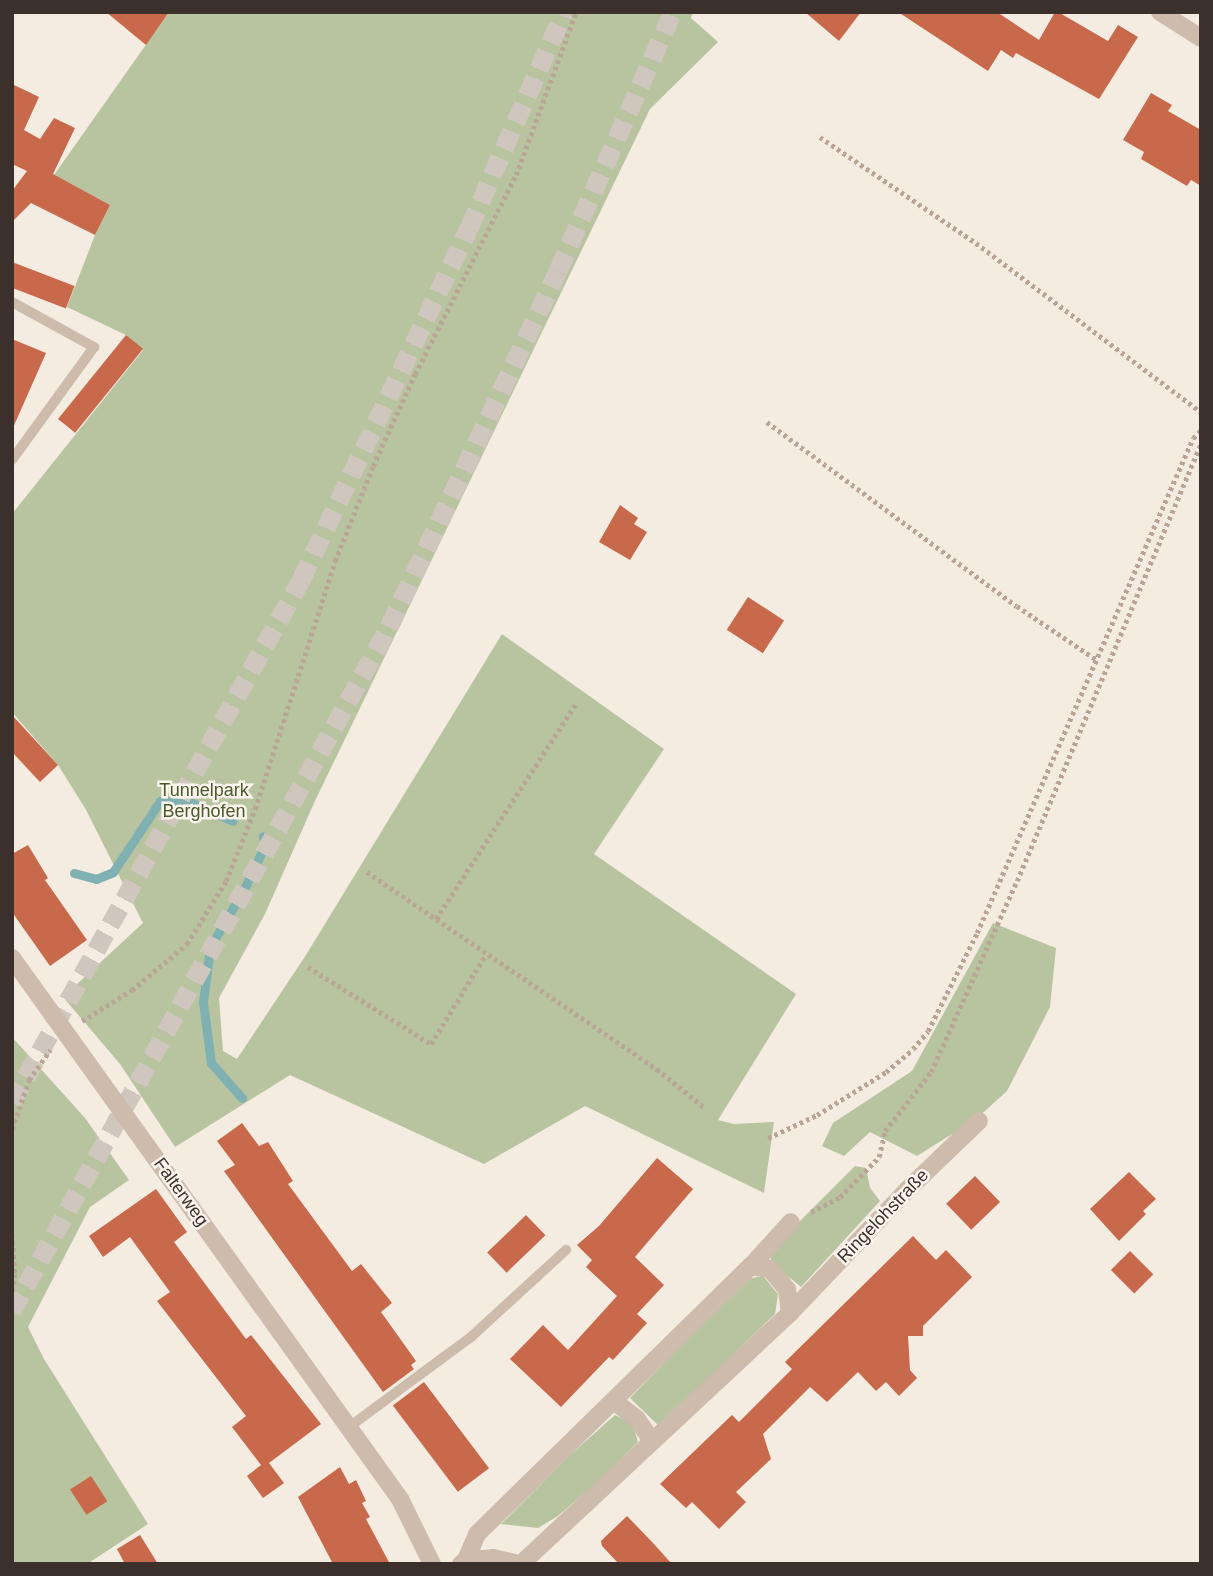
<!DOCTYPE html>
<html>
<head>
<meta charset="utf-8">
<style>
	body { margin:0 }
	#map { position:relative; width:1213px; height:1576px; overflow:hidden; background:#f4ebe1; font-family:Arial,sans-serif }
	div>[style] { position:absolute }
	.green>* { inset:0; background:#b8c4a0 }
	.stream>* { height:9px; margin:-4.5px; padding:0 4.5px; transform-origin:4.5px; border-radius:4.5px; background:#7fb0b2 }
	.building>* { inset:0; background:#c8694b; transform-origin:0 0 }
	.trunk-tunnel>* { height:19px; margin-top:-9.5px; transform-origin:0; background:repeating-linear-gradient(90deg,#cfc6bd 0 19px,transparent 0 29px) }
	.path>* { height:4.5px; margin-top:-2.25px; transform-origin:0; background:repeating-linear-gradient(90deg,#b9a596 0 3.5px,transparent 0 7px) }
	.service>* { height:10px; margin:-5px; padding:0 5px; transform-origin:5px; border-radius:5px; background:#cdbbac }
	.minor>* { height:18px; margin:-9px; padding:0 9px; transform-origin:9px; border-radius:9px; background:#cdbbac }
	.tertiary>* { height:18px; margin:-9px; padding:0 9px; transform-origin:9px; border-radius:9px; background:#cdbbac }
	span { translate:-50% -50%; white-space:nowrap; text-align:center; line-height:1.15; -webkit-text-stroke:5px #fbf5ee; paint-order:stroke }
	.park-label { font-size:18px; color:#4a5a2e }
	.street-label { font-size:18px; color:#3b302b }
	.frame { position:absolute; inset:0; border:14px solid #3b302b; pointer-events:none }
</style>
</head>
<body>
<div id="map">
	<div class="green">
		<i style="clip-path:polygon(169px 12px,693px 12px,691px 18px,718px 42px,650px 109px,314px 803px,265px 914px,219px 998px,223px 1051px,237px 1059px,306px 955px,502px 634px,664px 749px,594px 854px,796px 994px,718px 1120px,734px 1124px,774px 1122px,764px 1193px,585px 1106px,484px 1164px,290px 1075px,175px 1147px,120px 1064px,63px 997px,143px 923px,85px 808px,58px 765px,12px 712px,12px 514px,143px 350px,126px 335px,67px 307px,95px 235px,110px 205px,54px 175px)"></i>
		<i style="clip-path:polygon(993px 923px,1056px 948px,1050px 1007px,1007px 1091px,976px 1119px,917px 1156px,870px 1132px,844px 1156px,822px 1146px,833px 1123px,912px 1071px)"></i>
		<i style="clip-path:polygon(12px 1037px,85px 1118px,129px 1180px,90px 1207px,28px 1327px,44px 1359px,148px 1524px,87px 1564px,12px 1564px)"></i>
		<i style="clip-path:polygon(855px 1166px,866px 1168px,870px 1188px,880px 1201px,801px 1287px,772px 1263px,769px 1252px)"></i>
		<i style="clip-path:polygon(763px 1276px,778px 1294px,775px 1314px,659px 1426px,630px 1398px,746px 1279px)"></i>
		<i style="clip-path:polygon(615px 1415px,632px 1423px,638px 1442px,604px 1476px,558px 1516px,538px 1528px,501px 1524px,569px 1456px)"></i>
	</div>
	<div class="stream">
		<i style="left:74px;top:873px;width:23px;rotate:15deg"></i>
		<i style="left:96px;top:879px;width:18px;rotate:-22deg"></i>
		<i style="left:113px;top:872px;width:85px;rotate:-56.5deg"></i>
		<i style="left:160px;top:801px;width:26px;rotate:-2deg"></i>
		<i style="left:186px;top:800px;width:51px;rotate:24.1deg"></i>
		<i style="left:242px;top:1098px;width:47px;rotate:-131.5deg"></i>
		<i style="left:211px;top:1063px;width:62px;rotate:-97.5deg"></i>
		<i style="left:203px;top:1002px;width:55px;rotate:-82.7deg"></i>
		<i style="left:210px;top:947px;width:69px;rotate:-59.7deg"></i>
		<i style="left:245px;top:887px;width:47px;rotate:-64.5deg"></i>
		<i style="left:265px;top:845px;width:9px;rotate:-103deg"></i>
	</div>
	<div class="building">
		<i style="clip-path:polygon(106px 12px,169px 12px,146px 45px)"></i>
		<i style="clip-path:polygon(805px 12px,861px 12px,839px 41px)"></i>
		<i style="clip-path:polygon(898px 12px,997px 12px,1039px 40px,1055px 12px,1058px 12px,1108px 41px,1118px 25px,1138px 37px,1099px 99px,1016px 53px,1013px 58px,1001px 50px,988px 71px)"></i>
		<i style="clip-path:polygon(12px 84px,39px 97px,24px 130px,40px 139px,54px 118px,75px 128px,53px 174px,110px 205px,95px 235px,31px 203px,12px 222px,12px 191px,27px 171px,12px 164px)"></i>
		<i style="clip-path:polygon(1151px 93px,1172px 105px,1168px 111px,1201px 130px,1201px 186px,1191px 180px,1187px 186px,1141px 159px,1144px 152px,1123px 140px)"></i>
		<i style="left:12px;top:262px;width:67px;height:24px;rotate:21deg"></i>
		<i style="left:126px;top:335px;width:22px;height:108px;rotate:39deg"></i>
		<i style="clip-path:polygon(12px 339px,46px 353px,12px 430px)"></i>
		<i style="clip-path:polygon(620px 505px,638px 518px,634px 524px,647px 532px,630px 560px,599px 542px)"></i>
		<i style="left:748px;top:597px;width:43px;height:39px;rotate:33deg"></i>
		<i style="clip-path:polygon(12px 715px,58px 765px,40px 782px,12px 752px)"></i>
		<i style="clip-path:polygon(28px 845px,48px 878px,45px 880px,87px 940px,50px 966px,12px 912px,12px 854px)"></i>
		<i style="clip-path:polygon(242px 1123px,259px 1146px,268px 1142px,293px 1181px,288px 1184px,352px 1271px,361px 1264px,392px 1303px,381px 1312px,416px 1361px,411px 1365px,414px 1369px,383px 1392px,224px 1171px,235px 1165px,217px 1141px)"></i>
		<i style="clip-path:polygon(657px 1158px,693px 1189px,635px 1257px,664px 1285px,637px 1314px,647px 1323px,613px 1360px,609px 1357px,561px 1407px,510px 1359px,543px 1325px,568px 1350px,617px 1296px,586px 1267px,592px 1260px,577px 1245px,599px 1226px)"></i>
		<i style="clip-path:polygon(1129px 1172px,1156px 1199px,1143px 1211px,1146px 1214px,1119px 1241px,1090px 1209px)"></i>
		<i style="left:975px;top:1176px;width:36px;height:40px;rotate:46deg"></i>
		<i style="clip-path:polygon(156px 1189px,187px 1232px,174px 1242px,246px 1339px,251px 1335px,321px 1424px,269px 1463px,284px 1483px,263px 1498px,247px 1476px,261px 1465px,232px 1427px,246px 1416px,157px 1301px,170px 1292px,130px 1237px,103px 1257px,89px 1236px)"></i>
		<i style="left:526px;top:1215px;width:28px;height:54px;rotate:46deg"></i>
		<i style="clip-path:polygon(913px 1236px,936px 1260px,946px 1250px,972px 1277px,923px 1326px,923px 1336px,908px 1336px,910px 1370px,917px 1378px,899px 1396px,886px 1382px,876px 1391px,858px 1372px,827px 1402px,810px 1387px,763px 1434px,771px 1459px,736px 1492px,746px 1502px,719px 1529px,692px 1502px,686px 1508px,660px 1484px,732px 1415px,739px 1422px,792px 1369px,785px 1362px)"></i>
		<i style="left:1130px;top:1251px;width:33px;height:27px;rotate:45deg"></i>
		<i style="left:424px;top:1382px;width:108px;height:39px;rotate:53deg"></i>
		<i style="clip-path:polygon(340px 1467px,349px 1484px,356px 1480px,366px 1501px,362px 1503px,370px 1517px,366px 1519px,390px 1564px,333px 1564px,298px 1497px)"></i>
		<i style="left:91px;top:1476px;width:30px;height:25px;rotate:57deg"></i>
		<i style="clip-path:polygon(627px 1516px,653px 1543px,672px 1564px,619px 1564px,602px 1546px,601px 1541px)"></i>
		<i style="clip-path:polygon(140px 1535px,158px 1564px,125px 1564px,117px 1549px)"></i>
	</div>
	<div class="trunk-tunnel">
		<i style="left:12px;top:1102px;width:597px;rotate:-61.03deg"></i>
		<i style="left:301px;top:580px;width:390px;rotate:-64.5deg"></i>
		<i style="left:469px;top:228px;width:236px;rotate:-66.3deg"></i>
		<i style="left:12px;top:1311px;width:781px;rotate:-61.14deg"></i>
		<i style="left:389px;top:627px;width:394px;rotate:-64.6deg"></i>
		<i style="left:558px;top:271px;width:283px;rotate:-66.1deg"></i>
	</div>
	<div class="path">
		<i style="left:820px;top:137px;width:189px;rotate:34.2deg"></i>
		<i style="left:976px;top:243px;width:281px;rotate:36.9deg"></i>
		<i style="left:767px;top:422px;width:310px;rotate:36.4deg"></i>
		<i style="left:1017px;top:606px;width:97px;rotate:34deg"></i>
		<i style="left:367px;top:872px;width:351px;rotate:34.2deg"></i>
		<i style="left:657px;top:1069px;width:60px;rotate:39deg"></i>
		<i style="left:436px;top:919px;width:259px;rotate:-57deg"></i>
		<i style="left:308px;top:967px;width:145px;rotate:32deg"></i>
		<i style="left:431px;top:1044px;width:105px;rotate:-58.6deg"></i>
		<i style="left:82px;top:1021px;width:59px;rotate:-31.8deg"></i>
		<i style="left:132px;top:990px;width:72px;rotate:-39.9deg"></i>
		<i style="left:187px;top:944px;width:74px;rotate:-58.2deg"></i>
		<i style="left:226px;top:881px;width:78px;rotate:-68.1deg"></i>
		<i style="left:255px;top:809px;width:261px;rotate:-72.1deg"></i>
		<i style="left:335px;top:561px;width:102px;rotate:-68.2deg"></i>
		<i style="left:373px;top:466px;width:101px;rotate:-65.5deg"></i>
		<i style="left:415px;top:374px;width:223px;rotate:-63.1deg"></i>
		<i style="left:516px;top:175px;width:174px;rotate:-69.8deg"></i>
		<i style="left:12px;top:1129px;width:52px;rotate:-70.9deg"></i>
		<i style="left:29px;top:1080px;width:37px;rotate:-55deg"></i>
		<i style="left:768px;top:1138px;width:54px;rotate:-25.1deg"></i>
		<i style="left:817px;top:1115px;width:81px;rotate:-31.9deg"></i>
		<i style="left:886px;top:1072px;width:35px;rotate:-40deg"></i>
		<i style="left:913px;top:1049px;width:23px;rotate:-50deg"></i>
		<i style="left:928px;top:1031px;width:110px;rotate:-63.4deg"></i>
		<i style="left:977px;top:933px;width:540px;rotate:-66.43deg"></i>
		<i style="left:1193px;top:438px;width:11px;rotate:-45deg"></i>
		<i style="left:811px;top:1212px;width:33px;rotate:-27deg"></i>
		<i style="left:840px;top:1197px;width:56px;rotate:-45.7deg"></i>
		<i style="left:879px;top:1157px;width:27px;rotate:-77deg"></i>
		<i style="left:885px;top:1131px;width:75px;rotate:-52.1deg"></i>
		<i style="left:931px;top:1072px;width:209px;rotate:-65.8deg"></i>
		<i style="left:1017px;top:881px;width:474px;rotate:-67.2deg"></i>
		<i style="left:12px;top:1234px;width:40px;rotate:85.7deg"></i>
		<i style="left:15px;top:1274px;width:19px;rotate:99deg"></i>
	</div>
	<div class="service">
		<i style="left:12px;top:302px;width:94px;rotate:28.8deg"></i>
		<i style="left:94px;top:347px;width:140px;rotate:126deg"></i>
		<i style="left:349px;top:1427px;width:152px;rotate:-36.4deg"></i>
		<i style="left:471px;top:1337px;width:129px;rotate:-42.5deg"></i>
	</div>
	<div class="minor">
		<i style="left:12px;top:958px;width:666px;rotate:54.35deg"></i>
		<i style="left:400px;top:1499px;width:72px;rotate:63.8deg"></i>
		<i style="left:751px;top:1266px;width:19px;rotate:9deg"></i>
		<i style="left:770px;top:1269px;width:26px;rotate:50deg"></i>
		<i style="left:787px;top:1289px;width:24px;rotate:83deg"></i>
		<i style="left:614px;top:1401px;width:28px;rotate:38deg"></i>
		<i style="left:636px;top:1418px;width:28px;rotate:55deg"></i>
		<i style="left:466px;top:1560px;width:28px;rotate:-67deg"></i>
		<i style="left:477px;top:1534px;width:383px;rotate:-44.4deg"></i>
		<i style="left:751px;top:1266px;width:59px;rotate:-47.7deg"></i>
		<i style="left:461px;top:1564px;width:6px;rotate:-39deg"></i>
		<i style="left:466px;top:1560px;width:27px;rotate:-4deg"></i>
		<i style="left:493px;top:1558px;width:28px;rotate:13deg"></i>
		<i style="left:521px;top:1564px;width:368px;rotate:-43deg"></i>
		<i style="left:790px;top:1313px;width:168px;rotate:-46.4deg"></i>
		<i style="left:906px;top:1191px;width:101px;rotate:-43.8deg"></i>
	</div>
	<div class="tertiary">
		<i style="left:1160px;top:12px;width:49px;rotate:32.4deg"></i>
	</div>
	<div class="park-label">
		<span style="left:204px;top:801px">Tunnelpark<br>Berghofen</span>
	</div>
	<div class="street-label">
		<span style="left:181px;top:1192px;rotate:54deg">Falterweg</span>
		<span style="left:883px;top:1216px;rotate:-46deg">Ringelohstraße</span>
	</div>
	<div class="frame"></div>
</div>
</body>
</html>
